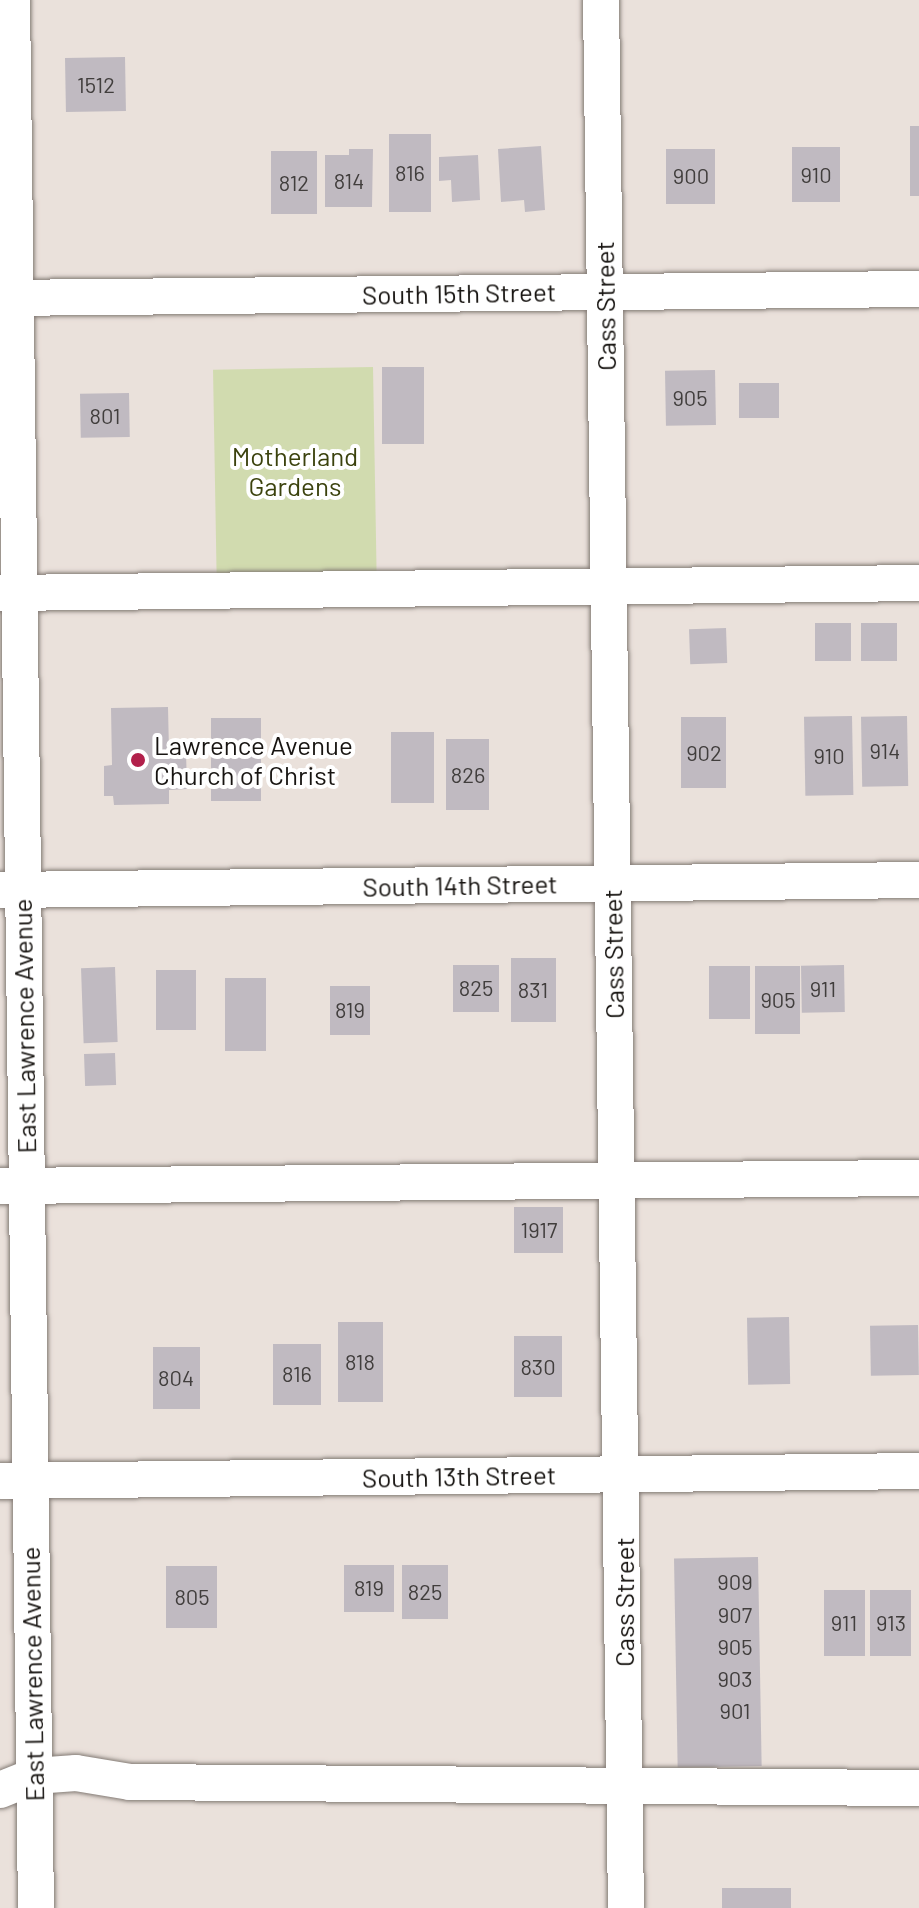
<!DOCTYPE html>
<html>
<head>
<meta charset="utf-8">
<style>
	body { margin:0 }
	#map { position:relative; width:919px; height:1908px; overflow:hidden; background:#eae1db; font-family:Barlow,sans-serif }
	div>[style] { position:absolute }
	.green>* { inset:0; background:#d1dbaf; transform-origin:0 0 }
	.building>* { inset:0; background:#c0bac1; transform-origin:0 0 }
	.roads { filter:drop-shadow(0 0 2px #837b75) drop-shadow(0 0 2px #837b75) }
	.minor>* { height:36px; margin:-18px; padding:0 18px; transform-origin:18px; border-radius:18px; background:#fff }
	.dots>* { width:22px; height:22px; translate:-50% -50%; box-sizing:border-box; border:4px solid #fff; border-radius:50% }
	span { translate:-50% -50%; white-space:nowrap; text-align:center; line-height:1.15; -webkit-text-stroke:8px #fff; paint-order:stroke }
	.number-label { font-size:22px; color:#413e3d }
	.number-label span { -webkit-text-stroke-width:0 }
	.street-label { font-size:26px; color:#171411 }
	.park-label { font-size:26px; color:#3b420d }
	.poi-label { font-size:26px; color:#171411 }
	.left { translate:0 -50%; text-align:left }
</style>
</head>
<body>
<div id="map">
	<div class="green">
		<i style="left:373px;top:367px;width:205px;height:160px;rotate:89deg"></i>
	</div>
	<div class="building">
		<i style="left:125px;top:57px;width:54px;height:60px;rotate:89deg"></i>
		<i style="left:919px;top:126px;width:70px;height:9px;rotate:90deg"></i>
		<i style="left:389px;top:134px;width:42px;height:78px"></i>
		<i style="clip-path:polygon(541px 146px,545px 210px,525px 212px,524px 200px,501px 202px,498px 149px)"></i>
		<i style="left:792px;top:147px;width:48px;height:55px"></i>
		<i style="clip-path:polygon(349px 149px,373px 149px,372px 207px,325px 207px,325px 155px,349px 155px)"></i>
		<i style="left:666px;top:149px;width:49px;height:55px"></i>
		<i style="left:271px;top:151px;width:46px;height:63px"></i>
		<i style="clip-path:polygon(478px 155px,480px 200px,452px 202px,451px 180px,439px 181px,439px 157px)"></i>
		<i style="left:382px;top:367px;width:42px;height:77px"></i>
		<i style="left:715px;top:370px;width:55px;height:50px;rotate:89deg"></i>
		<i style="left:739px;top:383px;width:40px;height:35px"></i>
		<i style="left:129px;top:393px;width:44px;height:49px;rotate:89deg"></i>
		<i style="left:815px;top:623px;width:36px;height:38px"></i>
		<i style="left:861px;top:623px;width:36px;height:38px"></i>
		<i style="left:726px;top:628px;width:35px;height:37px;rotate:88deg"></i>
		<i style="clip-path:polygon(168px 707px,169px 751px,186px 751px,187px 789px,169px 790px,169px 804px,114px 805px,113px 796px,104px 796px,104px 766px,112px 765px,111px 708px)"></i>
		<i style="left:852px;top:716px;width:79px;height:48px;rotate:89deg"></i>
		<i style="left:907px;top:716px;width:70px;height:46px;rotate:89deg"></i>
		<i style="left:681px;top:717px;width:45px;height:71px"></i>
		<i style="left:211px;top:718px;width:50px;height:83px"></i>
		<i style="left:391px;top:732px;width:43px;height:71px"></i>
		<i style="left:446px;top:739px;width:43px;height:71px"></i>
		<i style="left:511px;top:958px;width:45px;height:64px"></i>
		<i style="left:453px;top:965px;width:46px;height:47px"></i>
		<i style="left:844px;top:965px;width:47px;height:43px;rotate:89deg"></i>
		<i style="left:709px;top:966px;width:41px;height:53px"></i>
		<i style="left:755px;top:966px;width:45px;height:68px"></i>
		<i style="left:115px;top:967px;width:75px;height:34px;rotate:88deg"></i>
		<i style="left:156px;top:970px;width:40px;height:60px"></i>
		<i style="left:225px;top:978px;width:41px;height:73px"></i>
		<i style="left:330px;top:986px;width:40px;height:49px"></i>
		<i style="left:115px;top:1053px;width:32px;height:31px;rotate:88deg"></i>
		<i style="left:514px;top:1207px;width:49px;height:46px"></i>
		<i style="left:789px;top:1317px;width:67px;height:42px;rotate:89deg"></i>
		<i style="left:338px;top:1322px;width:45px;height:80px"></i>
		<i style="left:918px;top:1325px;width:50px;height:48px;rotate:89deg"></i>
		<i style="left:514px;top:1336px;width:48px;height:61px"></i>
		<i style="left:273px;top:1344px;width:48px;height:61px"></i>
		<i style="left:153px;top:1347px;width:47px;height:62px"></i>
		<i style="left:758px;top:1557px;width:209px;height:84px;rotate:89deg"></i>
		<i style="left:344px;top:1565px;width:50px;height:47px"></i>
		<i style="left:402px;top:1565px;width:46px;height:54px"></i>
		<i style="left:166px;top:1566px;width:51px;height:62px"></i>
		<i style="left:824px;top:1590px;width:41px;height:66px"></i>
		<i style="left:870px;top:1590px;width:41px;height:66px"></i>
		<i style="left:722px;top:1888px;width:69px;height:20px"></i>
	</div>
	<div class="roads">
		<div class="minor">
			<i style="left:12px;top:0;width:1908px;rotate:89.28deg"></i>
			<i style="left:601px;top:0;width:1908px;rotate:89.25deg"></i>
			<i style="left:0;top:298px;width:919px;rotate:-0.56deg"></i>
			<i style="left:0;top:593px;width:919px;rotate:-0.62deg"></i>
			<i style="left:0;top:890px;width:919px;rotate:-0.62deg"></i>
			<i style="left:0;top:1186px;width:919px;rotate:-0.5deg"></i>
			<i style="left:0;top:1481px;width:919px;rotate:-0.62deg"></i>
			<i style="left:0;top:1790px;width:37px;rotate:-22deg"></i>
			<i style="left:34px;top:1776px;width:42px;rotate:-4.1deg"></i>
			<i style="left:76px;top:1773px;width:55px;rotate:9.5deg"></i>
			<i style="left:130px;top:1782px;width:789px;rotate:0.44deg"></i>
		</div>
	</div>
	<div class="dots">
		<i style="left:138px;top:760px;background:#b2204b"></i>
	</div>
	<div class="number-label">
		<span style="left:96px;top:85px">1512</span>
		<span style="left:410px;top:173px">816</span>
		<span style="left:816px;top:175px">910</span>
		<span style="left:691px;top:176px">900</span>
		<span style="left:349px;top:181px">814</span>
		<span style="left:294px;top:183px">812</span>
		<span style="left:690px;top:398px">905</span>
		<span style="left:105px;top:416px">801</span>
		<span style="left:885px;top:751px">914</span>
		<span style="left:704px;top:753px">902</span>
		<span style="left:829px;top:756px">910</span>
		<span style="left:468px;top:775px">826</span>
		<span style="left:476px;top:988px">825</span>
		<span style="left:823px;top:989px">911</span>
		<span style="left:533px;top:990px">831</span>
		<span style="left:778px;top:1000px">905</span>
		<span style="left:350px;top:1010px">819</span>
		<span style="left:539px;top:1230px">1917</span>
		<span style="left:360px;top:1362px">818</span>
		<span style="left:538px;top:1367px">830</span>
		<span style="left:297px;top:1374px">816</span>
		<span style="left:176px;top:1378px">804</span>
		<span style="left:735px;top:1582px">909</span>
		<span style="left:369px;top:1588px">819</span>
		<span style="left:425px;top:1592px">825</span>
		<span style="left:192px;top:1597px">805</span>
		<span style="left:735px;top:1615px">907</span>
		<span style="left:844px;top:1623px">911</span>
		<span style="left:891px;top:1623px">913</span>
		<span style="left:735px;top:1647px">905</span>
		<span style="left:735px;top:1679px">903</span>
		<span style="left:735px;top:1711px">901</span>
	</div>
	<div class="street-label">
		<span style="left:459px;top:293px;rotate:-1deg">South 15th Street</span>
		<span style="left:605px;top:306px;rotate:-91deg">Cass Street</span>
		<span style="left:460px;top:885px;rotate:-1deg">South 14th Street</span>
		<span style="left:613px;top:954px;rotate:-91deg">Cass Street</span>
		<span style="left:24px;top:1026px;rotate:-91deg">East Lawrence Avenue</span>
		<span style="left:459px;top:1476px;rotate:-1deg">South 13th Street</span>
		<span style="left:624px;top:1602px;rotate:-90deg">Cass Street</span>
		<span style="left:32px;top:1674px;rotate:-91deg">East Lawrence Avenue</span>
	</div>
	<div class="park-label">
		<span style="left:295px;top:471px">Motherland<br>Gardens</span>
	</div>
	<div class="poi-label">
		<span class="left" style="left:154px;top:760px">Lawrence Avenue<br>Church of Christ</span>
	</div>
</div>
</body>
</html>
